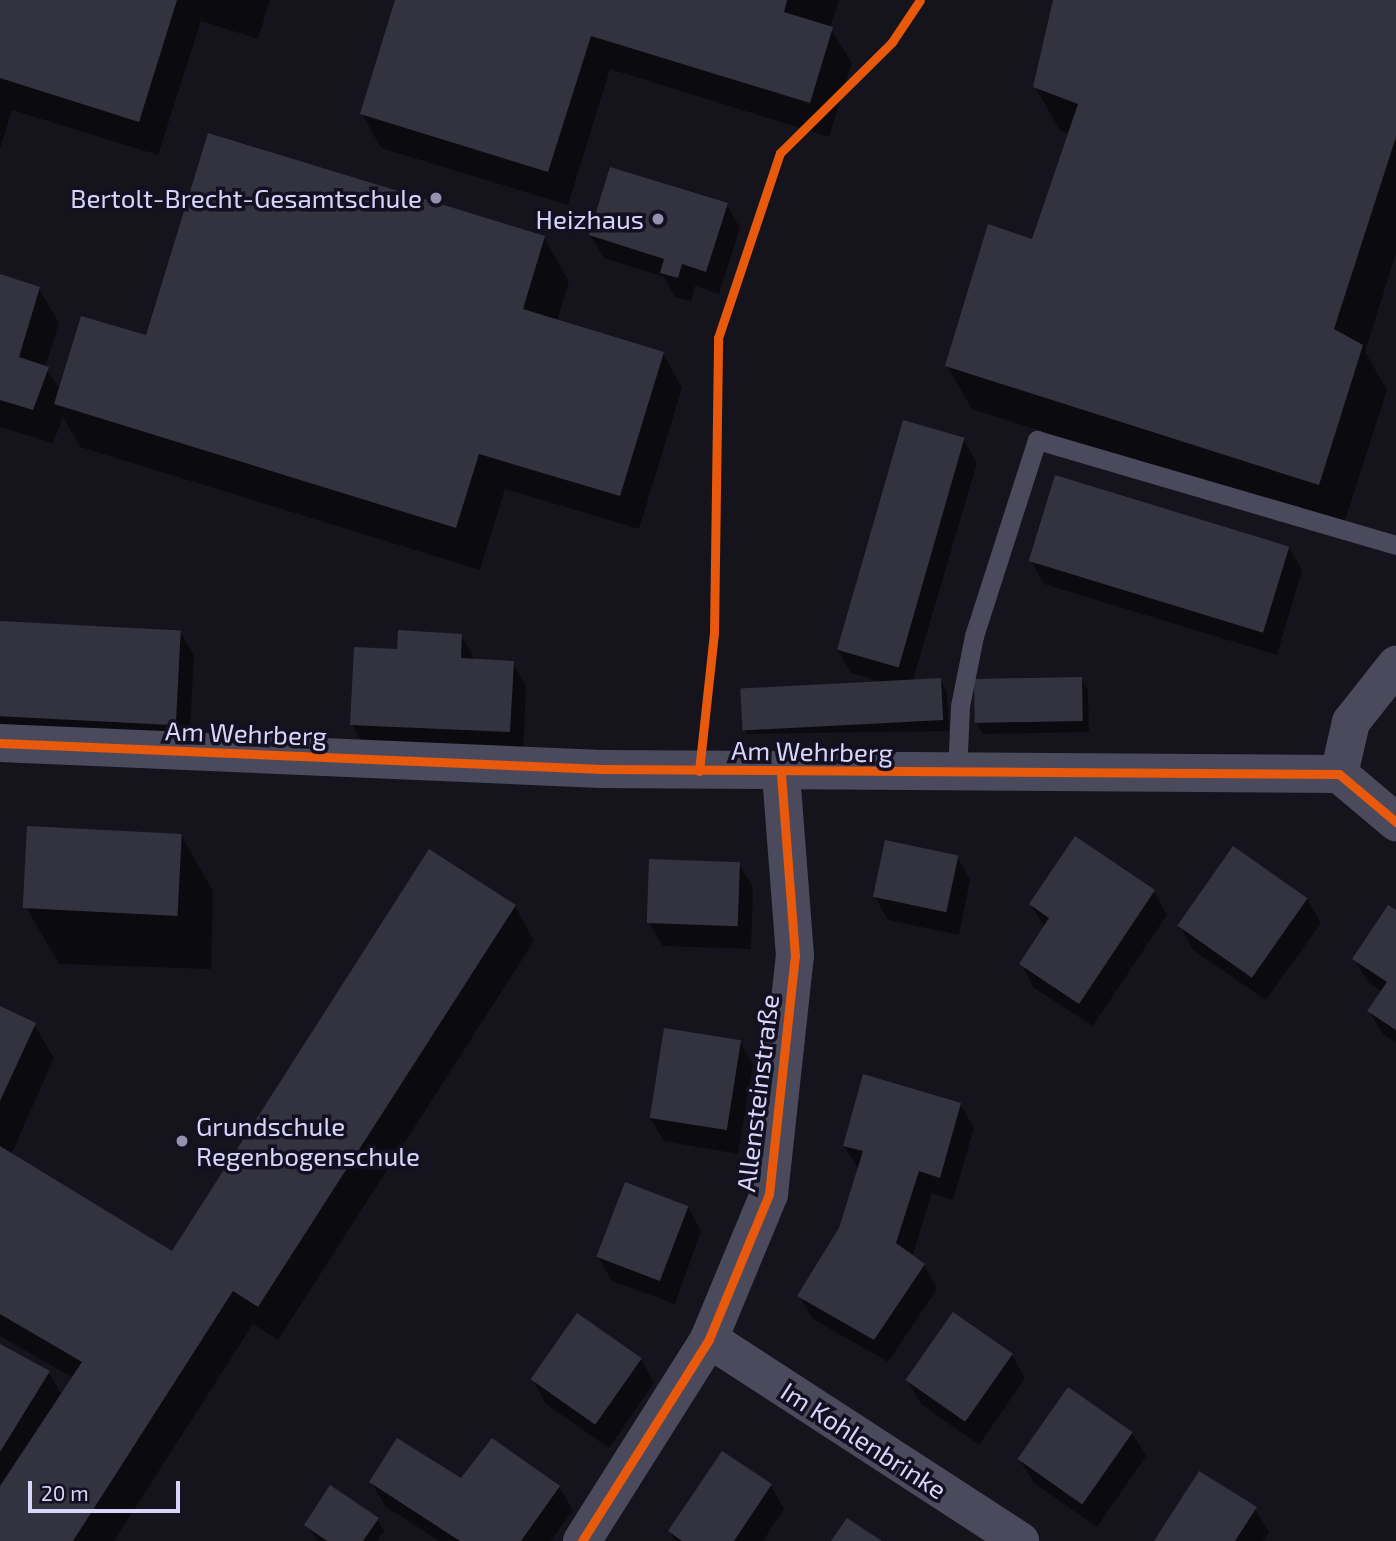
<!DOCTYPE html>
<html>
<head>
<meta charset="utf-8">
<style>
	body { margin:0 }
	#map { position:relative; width:1396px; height:1541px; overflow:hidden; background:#15141d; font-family:"Exo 2",sans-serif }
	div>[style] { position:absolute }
	.shadow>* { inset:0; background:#0007 }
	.building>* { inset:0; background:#33323f; transform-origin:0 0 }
	.lane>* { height:19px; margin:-9.5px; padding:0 9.5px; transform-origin:9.5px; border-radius:9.5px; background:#4b4a5d }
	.street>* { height:38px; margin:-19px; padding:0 19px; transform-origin:19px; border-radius:19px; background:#4b4a5d }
	.cycleway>* { height:9px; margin:-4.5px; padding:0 4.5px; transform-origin:4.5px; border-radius:4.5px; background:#e8590c }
	.dots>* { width:19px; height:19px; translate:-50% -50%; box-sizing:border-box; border:4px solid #121021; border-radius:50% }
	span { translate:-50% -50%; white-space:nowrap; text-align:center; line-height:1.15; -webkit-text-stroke:7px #121021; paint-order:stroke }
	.poi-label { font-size:26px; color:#d8d5fa }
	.right { translate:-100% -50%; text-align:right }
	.left { translate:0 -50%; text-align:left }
	.street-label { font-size:26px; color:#d8d5fa }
	.scale { position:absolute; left:28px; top:1481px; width:152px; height:32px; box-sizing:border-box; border:4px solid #d8d5fa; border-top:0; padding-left:9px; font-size:21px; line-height:24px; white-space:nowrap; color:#d8d5fa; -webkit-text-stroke:5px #121021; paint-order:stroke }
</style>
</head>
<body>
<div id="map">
	<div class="shadow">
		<i style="clip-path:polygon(0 0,270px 0,258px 39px,201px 21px,158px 155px,12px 110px,0 149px)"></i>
		<i style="clip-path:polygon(397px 0,839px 0,830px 28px,852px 63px,829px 137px,610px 69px,568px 205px,381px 148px,362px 114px)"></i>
		<i style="clip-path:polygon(1055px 0,1396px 0,1396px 253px,1365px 352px,1387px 390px,1343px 527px,972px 409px,947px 366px,1033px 241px,1069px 134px,1060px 130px,1035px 87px)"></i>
		<i style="clip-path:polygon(727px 205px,740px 228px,719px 294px,695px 286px,691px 301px,675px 297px,664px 277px,604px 258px,590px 235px)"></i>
		<i style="clip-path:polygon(544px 238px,569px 281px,557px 321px,663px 353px,682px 388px,639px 529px,505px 489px,480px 570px,80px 447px,63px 417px,53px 443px,0 427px,0 276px,39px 289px,59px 323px,45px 368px,60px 389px,147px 337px)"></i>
		<i style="clip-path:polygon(963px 439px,977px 463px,913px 680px,940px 680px,947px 692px,949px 731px,747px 734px,741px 723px,876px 680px,851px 673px,837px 649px)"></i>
		<i style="clip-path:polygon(1289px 547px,1302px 570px,1277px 655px,1044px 584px,1031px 561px)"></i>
		<i style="clip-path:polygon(0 622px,180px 632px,194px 655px,189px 748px,0 738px)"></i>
		<i style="clip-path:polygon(461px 635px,475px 660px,513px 663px,526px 686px,523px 755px,365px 748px,352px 724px,399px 651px)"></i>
		<i style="clip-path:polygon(1081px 679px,1088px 690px,1089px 732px,983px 734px,976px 722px)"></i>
		<i style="clip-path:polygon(181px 835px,213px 891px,211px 969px,59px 964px,26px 907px)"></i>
		<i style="clip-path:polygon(957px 856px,970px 880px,959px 935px,888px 920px,875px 897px)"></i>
		<i style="clip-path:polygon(739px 864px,753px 887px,751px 949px,663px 946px,649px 923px)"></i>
		<i style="clip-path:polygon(1154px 892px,1167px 915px,1093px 1026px,1034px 988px,1021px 964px,1045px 928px,1031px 905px)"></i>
		<i style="clip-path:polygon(1307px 899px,1321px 923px,1266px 1000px,1193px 950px,1180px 926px)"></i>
		<i style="clip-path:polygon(515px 906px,534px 941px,278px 1340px,253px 1324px,114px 1541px,0 1541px,0 1346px,49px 1373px,62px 1395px,73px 1378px,0 1336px,0 1008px,34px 1024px,54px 1058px,11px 1155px,172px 1254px)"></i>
		<i style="clip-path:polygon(1396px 913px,1396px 1043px,1383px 1034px,1369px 1011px,1382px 992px,1368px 982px,1354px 959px)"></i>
		<i style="clip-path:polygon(740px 1042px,753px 1065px,738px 1154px,664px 1141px,650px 1118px)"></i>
		<i style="clip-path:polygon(960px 1104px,974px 1128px,953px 1200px,932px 1193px,912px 1257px,924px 1265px,937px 1289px,888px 1362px,813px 1319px,799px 1296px,841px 1229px,858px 1169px,844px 1146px)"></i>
		<i style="clip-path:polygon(688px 1207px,701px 1231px,675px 1304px,612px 1281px,598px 1257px)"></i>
		<i style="clip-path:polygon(1012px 1355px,1025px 1378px,979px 1445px,921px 1404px,908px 1381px)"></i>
		<i style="clip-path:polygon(641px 1359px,654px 1383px,609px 1448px,546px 1404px,533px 1380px)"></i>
		<i style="clip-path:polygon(1132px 1433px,1146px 1456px,1097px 1527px,1034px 1483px,1020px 1460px)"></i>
		<i style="clip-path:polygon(723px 1453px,771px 1486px,784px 1509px,763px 1541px,675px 1541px,670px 1531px)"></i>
		<i style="clip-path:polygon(461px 1480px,559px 1487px,573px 1510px,551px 1541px,439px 1541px,385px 1506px,371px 1482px)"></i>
		<i style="clip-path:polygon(1255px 1509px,1269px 1532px,1263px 1541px,1156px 1541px)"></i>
		<i style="clip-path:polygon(377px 1519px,384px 1531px,377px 1541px,318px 1541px,306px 1525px)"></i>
	</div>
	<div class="building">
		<i style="clip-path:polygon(0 0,177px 0,139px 122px,0 78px)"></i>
		<i style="clip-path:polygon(395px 0,787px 0,784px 12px,833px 27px,810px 103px,591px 36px,548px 172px,360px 114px)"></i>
		<i style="clip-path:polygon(1053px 0,1396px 0,1396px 137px,1334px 329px,1363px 345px,1319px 485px,945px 366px,988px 224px,1032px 239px,1078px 104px,1033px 87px)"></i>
		<i style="clip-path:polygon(208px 133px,545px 236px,523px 309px,664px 352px,620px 496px,479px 454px,456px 528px,54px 404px,81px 316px,146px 335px)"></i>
		<i style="clip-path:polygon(610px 167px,728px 203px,706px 272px,682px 264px,678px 278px,660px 273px,664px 259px,589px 235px)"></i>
		<i style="clip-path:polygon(0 274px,40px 287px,19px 357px,49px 367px,33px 410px,0 400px)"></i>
		<i style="left:903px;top:420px;width:64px;height:239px;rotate:16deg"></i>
		<i style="left:1055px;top:475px;width:245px;height:90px;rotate:17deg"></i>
		<i style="left:0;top:621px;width:181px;height:95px;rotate:3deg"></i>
		<i style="clip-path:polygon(398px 630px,462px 634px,461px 658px,514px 661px,510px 732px,350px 725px,354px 647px,397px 649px)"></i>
		<i style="left:1082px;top:677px;width:44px;height:108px;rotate:89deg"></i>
		<i style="left:941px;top:678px;width:42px;height:201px;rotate:87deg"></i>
		<i style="left:27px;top:826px;width:155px;height:82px;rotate:3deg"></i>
		<i style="clip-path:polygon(1075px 836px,1155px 890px,1079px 1004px,1019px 964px,1049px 918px,1029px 904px)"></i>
		<i style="left:885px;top:840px;width:75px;height:58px;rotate:12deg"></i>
		<i style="left:1233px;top:846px;width:91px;height:97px;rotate:35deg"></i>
		<i style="clip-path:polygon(429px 849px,516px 905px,258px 1307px,233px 1291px,73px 1541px,0 1541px,0 1486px,82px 1362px,0 1314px,0 1146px,172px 1251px)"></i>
		<i style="left:649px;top:859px;width:91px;height:64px;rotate:2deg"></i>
		<i style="clip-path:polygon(1388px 905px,1396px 910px,1396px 1030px,1367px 1011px,1387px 982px,1352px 959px)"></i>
		<i style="clip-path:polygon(0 1006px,36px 1023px,0 1101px)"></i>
		<i style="left:664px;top:1028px;width:78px;height:91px;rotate:9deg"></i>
		<i style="clip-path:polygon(863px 1074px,961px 1103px,940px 1178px,919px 1171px,896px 1243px,925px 1264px,874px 1340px,797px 1296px,839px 1228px,863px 1151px,843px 1146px)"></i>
		<i style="left:625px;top:1182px;width:68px;height:80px;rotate:21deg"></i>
		<i style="left:953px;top:1312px;width:73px;height:83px;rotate:35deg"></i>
		<i style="left:577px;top:1313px;width:79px;height:81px;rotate:35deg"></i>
		<i style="clip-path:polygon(0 1344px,50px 1371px,0 1452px)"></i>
		<i style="left:1068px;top:1387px;width:79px;height:88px;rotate:35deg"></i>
		<i style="clip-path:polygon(397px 1438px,461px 1478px,492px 1438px,560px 1486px,521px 1541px,460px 1541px,369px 1482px)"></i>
		<i style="clip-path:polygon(722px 1451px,772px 1484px,734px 1541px,682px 1541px,668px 1531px)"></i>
		<i style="clip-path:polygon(1199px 1471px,1257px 1507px,1235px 1541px,1154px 1541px)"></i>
		<i style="clip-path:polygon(330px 1485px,379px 1518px,363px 1541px,327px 1541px,304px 1525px)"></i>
		<i style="clip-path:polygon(847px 1518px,882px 1541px,831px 1541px)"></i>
	</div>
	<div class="lane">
		<i style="left:957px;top:773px;width:67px;rotate:-87.4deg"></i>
		<i style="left:960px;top:706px;width:71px;rotate:-78.7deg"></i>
		<i style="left:974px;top:636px;width:206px;rotate:-72.2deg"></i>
		<i style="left:1037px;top:440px;width:374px;rotate:16.3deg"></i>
	</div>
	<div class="street">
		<i style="left:0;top:743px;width:602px;rotate:2.48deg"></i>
		<i style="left:601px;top:769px;width:738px;rotate:0.39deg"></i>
		<i style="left:1339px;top:774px;width:75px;rotate:40.1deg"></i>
		<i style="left:1339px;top:774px;width:53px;rotate:-77deg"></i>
		<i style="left:1351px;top:722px;width:73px;rotate:-51.7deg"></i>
		<i style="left:709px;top:1339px;width:371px;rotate:33deg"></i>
		<i style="left:582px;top:1541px;width:239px;rotate:-57.8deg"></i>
		<i style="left:709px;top:1339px;width:157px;rotate:-67.5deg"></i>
		<i style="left:769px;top:1194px;width:239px;rotate:-83.8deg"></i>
		<i style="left:795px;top:956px;width:184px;rotate:-94.4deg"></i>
	</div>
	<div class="cycleway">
		<i style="left:0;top:743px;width:602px;rotate:2.48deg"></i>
		<i style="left:601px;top:769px;width:738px;rotate:0.39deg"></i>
		<i style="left:1339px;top:774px;width:75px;rotate:40.1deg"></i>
		<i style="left:699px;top:771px;width:139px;rotate:-83.8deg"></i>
		<i style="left:714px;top:633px;width:295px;rotate:-89.2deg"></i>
		<i style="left:718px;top:338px;width:195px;rotate:-71.5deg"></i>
		<i style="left:780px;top:153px;width:158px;rotate:-44.7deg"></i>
		<i style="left:892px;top:42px;width:50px;rotate:-56.3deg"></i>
		<i style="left:582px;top:1541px;width:239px;rotate:-57.8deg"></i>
		<i style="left:709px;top:1339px;width:157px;rotate:-67.5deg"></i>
		<i style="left:769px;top:1194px;width:239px;rotate:-83.8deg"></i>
		<i style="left:795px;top:956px;width:184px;rotate:-94.4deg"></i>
	</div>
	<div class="dots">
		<i style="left:436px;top:198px;background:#9491ad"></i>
		<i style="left:658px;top:219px;background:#9491ad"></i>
		<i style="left:182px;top:1141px;background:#9491ad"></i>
	</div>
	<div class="poi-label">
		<span class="right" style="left:422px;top:198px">Bertolt-Brecht-Gesamtschule</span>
		<span class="right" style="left:644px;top:219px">Heizhaus</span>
		<span class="left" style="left:196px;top:1141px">Grundschule<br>Regenbogenschule</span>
	</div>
	<div class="street-label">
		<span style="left:246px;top:733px;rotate:2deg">Am Wehrberg</span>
		<span style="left:812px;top:751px;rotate:1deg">Am Wehrberg</span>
		<span style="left:757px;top:1093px;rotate:-83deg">Allensteinstraße</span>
		<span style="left:864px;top:1440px;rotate:33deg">Im Kohlenbrinke</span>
	</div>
	<div class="scale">20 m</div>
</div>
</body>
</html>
